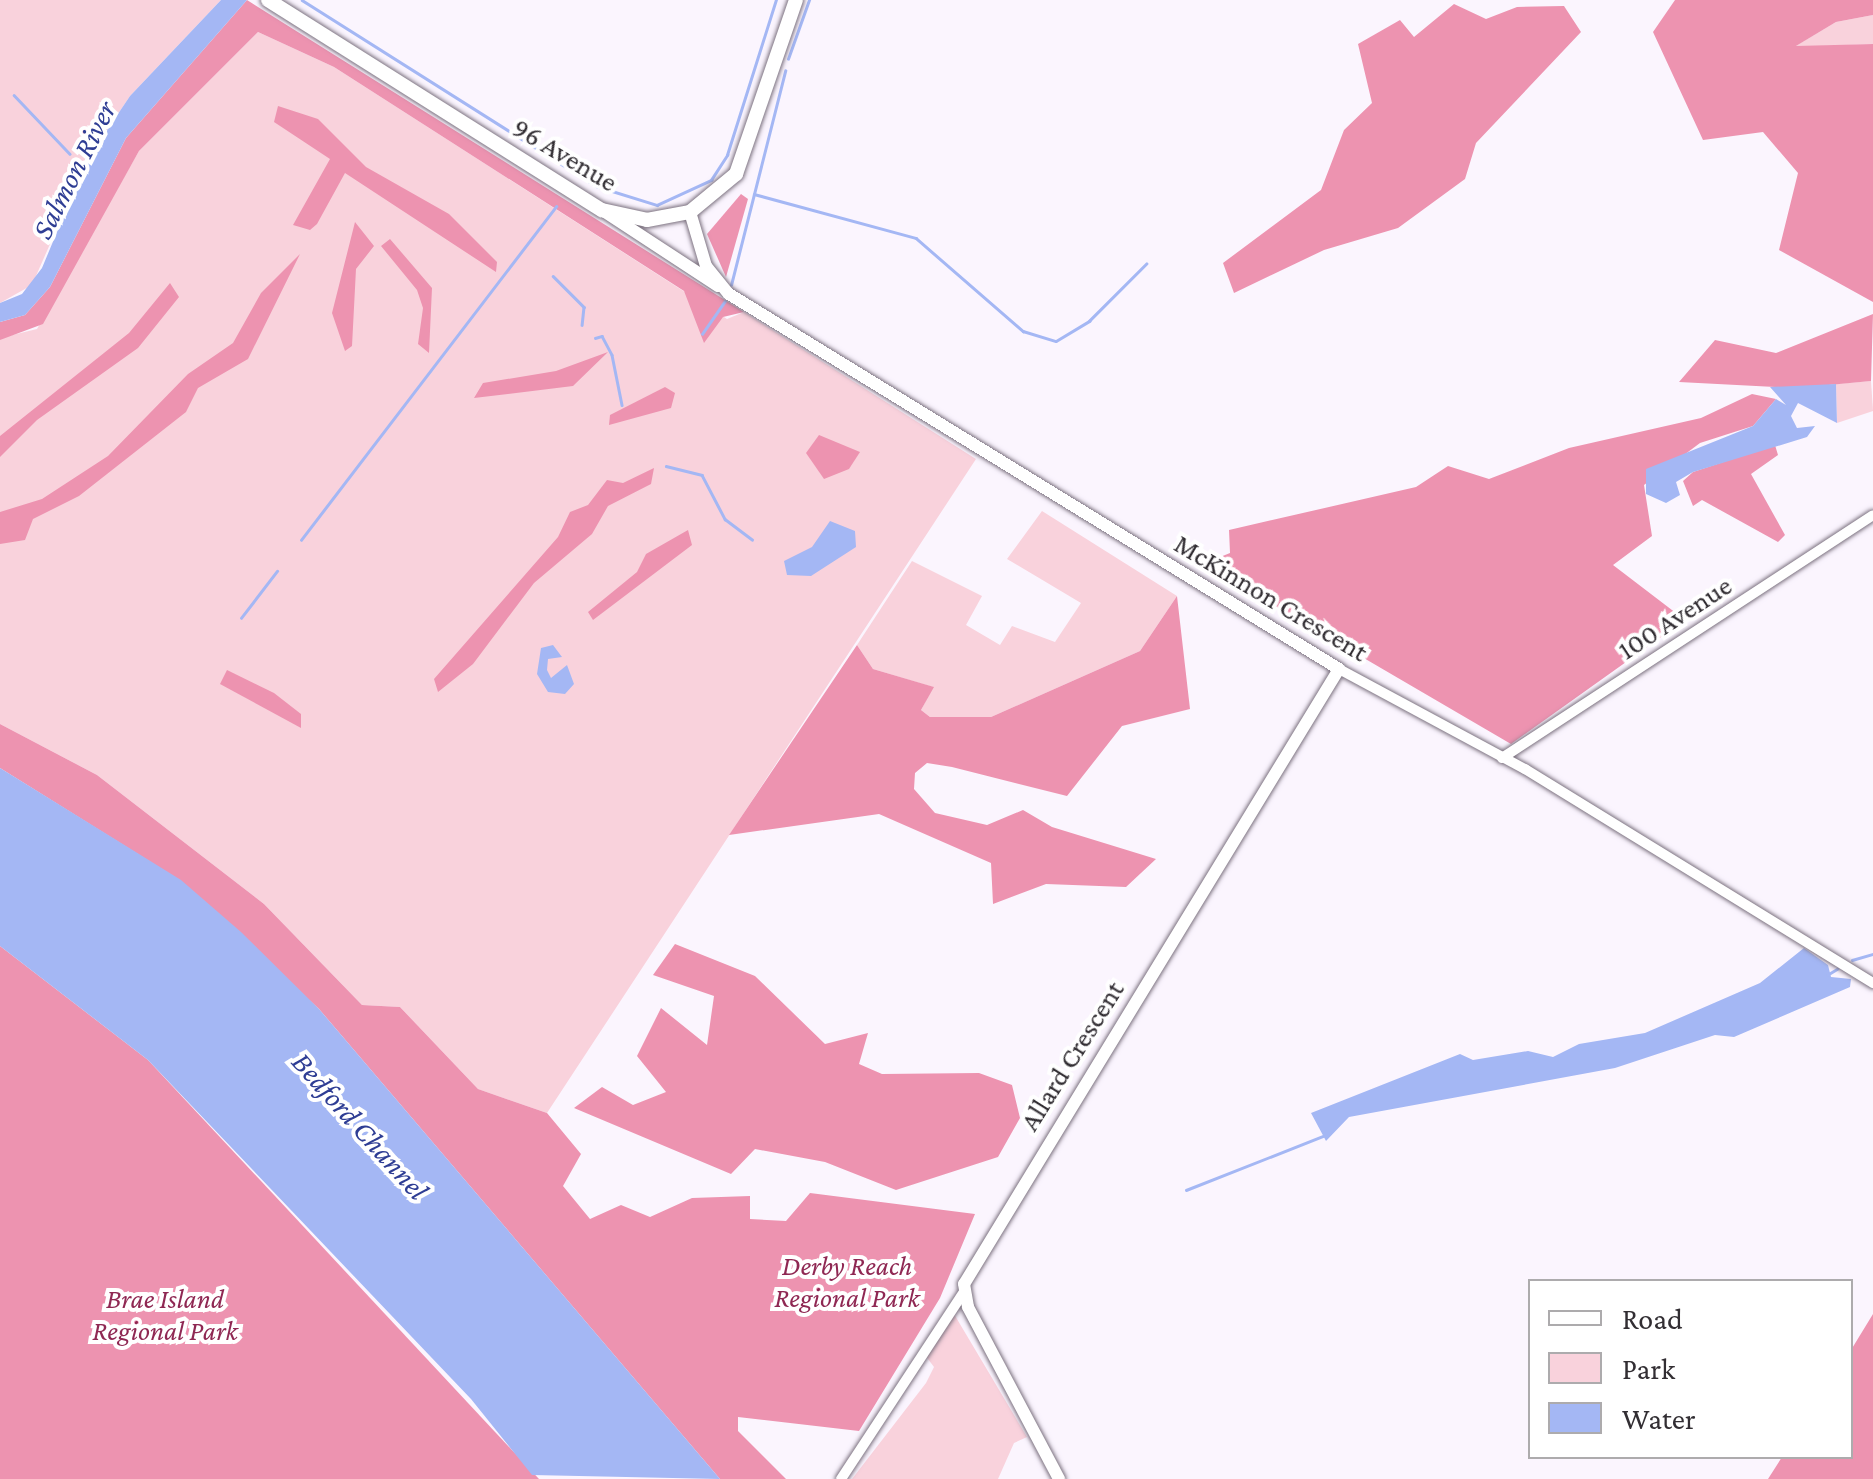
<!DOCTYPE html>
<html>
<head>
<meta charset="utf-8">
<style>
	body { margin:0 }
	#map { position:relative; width:1873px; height:1479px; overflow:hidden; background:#fbf5fe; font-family:"Crimson Pro",serif }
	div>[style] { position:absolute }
	.green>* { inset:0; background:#f9d2dc }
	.forest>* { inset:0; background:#ed93b0 }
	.water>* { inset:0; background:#a4b7f4 }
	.stream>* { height:2.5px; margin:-1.25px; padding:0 1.25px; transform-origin:1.25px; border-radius:1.25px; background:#a4b7f4 }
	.roads { filter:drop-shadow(0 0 2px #7c7280) drop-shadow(0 0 2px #7c7280) }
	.minor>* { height:10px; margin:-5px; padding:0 5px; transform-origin:5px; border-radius:5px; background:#fff }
	.tertiary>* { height:12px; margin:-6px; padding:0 6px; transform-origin:6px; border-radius:6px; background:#fff }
	.secondary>* { height:14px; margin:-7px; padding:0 7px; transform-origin:7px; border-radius:7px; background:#fff }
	span { translate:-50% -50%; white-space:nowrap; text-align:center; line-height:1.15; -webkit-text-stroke:8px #fff; paint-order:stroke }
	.street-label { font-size:28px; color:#322e33 }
	.park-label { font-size:28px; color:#8f2853; font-style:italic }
	.water-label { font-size:30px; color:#2e3d94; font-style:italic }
	.legend { position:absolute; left:1528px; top:1279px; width:325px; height:180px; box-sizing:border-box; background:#fff; border:2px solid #adabad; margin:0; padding:12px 18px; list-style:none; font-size:30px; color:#322e33 }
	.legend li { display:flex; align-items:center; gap:20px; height:50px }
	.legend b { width:50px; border:2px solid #adabad }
</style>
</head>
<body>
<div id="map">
	<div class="green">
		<i style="clip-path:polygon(0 0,221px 0,130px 96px,87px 160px,32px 285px,0 303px)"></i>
		<i style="clip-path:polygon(1873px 15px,1873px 44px,1794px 47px,1836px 22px)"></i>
		<i style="clip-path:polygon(258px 32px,334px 67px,727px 319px,744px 312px,976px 459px,547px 1113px,478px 1089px,400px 1007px,362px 1005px,264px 904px,97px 775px,0 724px,0 338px,37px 329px,139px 151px)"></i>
		<i style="clip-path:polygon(1871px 381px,1873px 411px,1837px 423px,1836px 384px)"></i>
		<i style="clip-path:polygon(1042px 511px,1177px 596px,1140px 651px,991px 717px,930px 717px,921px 710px,933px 687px,873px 669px,857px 645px,912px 561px,982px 596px,966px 625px,1000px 645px,1012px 626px,1055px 642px,1081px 603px,1007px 559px)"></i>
		<i style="clip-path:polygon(954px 1314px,1027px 1437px,1014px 1443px,998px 1479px,852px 1479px,926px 1383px,934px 1367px,925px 1355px)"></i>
	</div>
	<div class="forest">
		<i style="clip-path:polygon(247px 0,744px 312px,723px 317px,704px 343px,684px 291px,334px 67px,258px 32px,139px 151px,43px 324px,0 340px,0 322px,25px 315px,50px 287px,126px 138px)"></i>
		<i style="clip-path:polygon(1675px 0,1873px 0,1873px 15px,1836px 22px,1796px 46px,1873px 44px,1873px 302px,1779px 250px,1798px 173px,1763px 132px,1703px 140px,1653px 32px)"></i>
		<i style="clip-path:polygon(1454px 4px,1486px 19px,1517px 7px,1564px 6px,1581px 32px,1476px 143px,1465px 179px,1398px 228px,1324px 250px,1234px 293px,1223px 263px,1321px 190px,1344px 130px,1372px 103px,1358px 44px,1400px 20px,1414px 37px)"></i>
		<i style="clip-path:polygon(278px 106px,318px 119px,366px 167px,449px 214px,497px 262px,496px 272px,345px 173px,317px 224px,310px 230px,293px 225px,330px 159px,274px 122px)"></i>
		<i style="clip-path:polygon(741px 194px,748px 199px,726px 277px,707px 234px)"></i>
		<i style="clip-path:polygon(355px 222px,374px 246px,356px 269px,352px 346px,345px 351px,332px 313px)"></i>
		<i style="clip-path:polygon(390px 239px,432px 288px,429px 353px,418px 344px,423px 308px,417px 290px,381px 246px)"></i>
		<i style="clip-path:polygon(300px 254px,248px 359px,198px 388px,186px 412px,79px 496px,33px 519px,25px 540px,0 544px,0 512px,42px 499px,108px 456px,188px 374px,233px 343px,261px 293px)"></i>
		<i style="clip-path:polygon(170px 283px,179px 297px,138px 348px,37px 420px,0 457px,0 436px,129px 333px)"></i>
		<i style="clip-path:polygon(1873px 314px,1871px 381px,1797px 388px,1679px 382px,1715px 340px,1776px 353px)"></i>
		<i style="clip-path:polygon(608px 352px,573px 386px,474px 398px,483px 383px,556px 371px)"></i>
		<i style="clip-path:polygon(665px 387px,675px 393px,671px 408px,609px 425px,610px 415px)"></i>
		<i style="clip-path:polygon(1752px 394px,1776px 399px,1753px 426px,1700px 443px,1644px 485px,1652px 536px,1613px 565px,1685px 620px,1511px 744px,1203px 564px,1230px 553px,1229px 530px,1416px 487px,1448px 466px,1489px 479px,1569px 448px,1701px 418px)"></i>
		<i style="clip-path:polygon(819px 435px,860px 452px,849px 469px,824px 479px,806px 453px)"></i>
		<i style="clip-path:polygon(1775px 445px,1778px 455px,1751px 474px,1785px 535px,1778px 542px,1702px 500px,1693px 506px,1683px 481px,1693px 472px)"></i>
		<i style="clip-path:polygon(654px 468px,651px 484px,608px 506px,592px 534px,534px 583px,473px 664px,438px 692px,434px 679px,558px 537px,570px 512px,588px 505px,607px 480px,623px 483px)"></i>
		<i style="clip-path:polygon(688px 530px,692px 545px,593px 620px,588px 612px,637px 572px,646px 554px)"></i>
		<i style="clip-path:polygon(1177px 596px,1190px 709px,1122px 726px,1067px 796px,952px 767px,927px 763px,915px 773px,914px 789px,935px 813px,987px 825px,1023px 810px,1052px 827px,1156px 859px,1126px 887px,1046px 884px,993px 904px,991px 863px,879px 814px,729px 835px,857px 645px,873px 669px,934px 687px,921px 710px,930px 717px,991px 717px,1140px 651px)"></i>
		<i style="clip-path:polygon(227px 670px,274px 693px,301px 714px,301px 728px,220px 684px)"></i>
		<i style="clip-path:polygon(0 724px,97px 775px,264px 904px,362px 1005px,400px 1007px,478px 1089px,547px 1113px,581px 1154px,563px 1186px,590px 1219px,621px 1205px,650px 1217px,692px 1198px,750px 1196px,750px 1219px,786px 1221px,810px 1193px,975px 1214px,940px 1298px,859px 1431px,738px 1417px,738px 1431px,786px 1479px,720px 1479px,319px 1009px,181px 881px,0 768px)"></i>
		<i style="clip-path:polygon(675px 944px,755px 976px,825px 1044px,868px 1033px,859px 1064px,882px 1074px,979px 1073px,1012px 1085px,1020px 1118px,998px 1157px,896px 1190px,825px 1162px,755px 1149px,731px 1174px,574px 1108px,602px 1087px,633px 1105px,666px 1092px,637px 1056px,661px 1008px,707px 1045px,714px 996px,653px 975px)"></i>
		<i style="clip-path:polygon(0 946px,148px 1060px,539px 1479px,0 1479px)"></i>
		<i style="clip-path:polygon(1873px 1314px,1873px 1479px,1768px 1479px,1782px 1457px,1850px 1456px,1851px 1350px)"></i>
	</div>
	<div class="water">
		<i style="clip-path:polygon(221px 0,247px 0,126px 138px,50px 287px,25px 315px,0 322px,0 303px,22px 294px,42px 268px,87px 160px,130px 96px)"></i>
		<i style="clip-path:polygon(1836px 384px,1837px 423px,1798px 403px,1791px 416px,1797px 428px,1815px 426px,1807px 437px,1693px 472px,1676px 482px,1680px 495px,1666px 503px,1646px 494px,1646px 469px,1753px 426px,1776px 399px,1786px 405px,1770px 387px)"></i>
		<i style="clip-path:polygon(830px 521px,855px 531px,856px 547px,811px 576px,787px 575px,784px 561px,812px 547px)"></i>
		<i style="clip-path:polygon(553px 645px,562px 657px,548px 659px,547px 670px,551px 678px,567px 665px,574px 684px,565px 694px,548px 692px,537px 674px,541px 648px)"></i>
		<i style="clip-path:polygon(0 768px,181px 880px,241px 932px,319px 1009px,720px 1479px,532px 1475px,471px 1399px,148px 1060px,0 946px)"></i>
		<i style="clip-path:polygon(1804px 948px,1828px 965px,1831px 977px,1851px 979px,1850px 987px,1734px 1037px,1715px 1035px,1615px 1068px,1349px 1117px,1326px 1141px,1311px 1113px,1460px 1054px,1473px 1060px,1528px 1051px,1553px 1057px,1579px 1044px,1645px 1033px,1760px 983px)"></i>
	</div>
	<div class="stream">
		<i style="left:302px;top:0;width:348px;rotate:32.3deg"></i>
		<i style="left:596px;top:186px;width:64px;rotate:17.3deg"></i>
		<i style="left:657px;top:205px;width:60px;rotate:-24.8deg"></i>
		<i style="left:711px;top:180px;width:30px;rotate:-57deg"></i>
		<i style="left:727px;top:155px;width:163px;rotate:-72.5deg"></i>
		<i style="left:788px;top:59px;width:63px;rotate:-70.4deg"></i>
		<i style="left:14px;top:95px;width:81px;rotate:46.5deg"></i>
		<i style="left:754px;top:194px;width:168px;rotate:15.2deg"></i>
		<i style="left:916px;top:238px;width:142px;rotate:41deg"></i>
		<i style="left:1023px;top:331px;width:34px;rotate:17deg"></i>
		<i style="left:1056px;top:341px;width:39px;rotate:-31deg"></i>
		<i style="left:1089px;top:321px;width:81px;rotate:-45deg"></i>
		<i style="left:553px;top:276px;width:44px;rotate:45deg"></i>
		<i style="left:584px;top:307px;width:18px;rotate:96deg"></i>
		<i style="left:731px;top:285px;width:221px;rotate:-75.8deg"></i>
		<i style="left:702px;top:334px;width:40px;rotate:-55.1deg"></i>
		<i style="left:595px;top:338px;width:7px;rotate:-16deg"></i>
		<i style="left:602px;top:336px;width:21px;rotate:62deg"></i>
		<i style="left:612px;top:355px;width:51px;rotate:78.7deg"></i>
		<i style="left:666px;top:466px;width:37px;rotate:14deg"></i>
		<i style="left:702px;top:475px;width:50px;rotate:62.4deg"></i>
		<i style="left:725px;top:519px;width:34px;rotate:37deg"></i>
		<i style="left:301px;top:540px;width:420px;rotate:-52.6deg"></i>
		<i style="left:241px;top:618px;width:59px;rotate:-52.5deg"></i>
		<i style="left:1852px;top:960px;width:22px;rotate:-16deg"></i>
		<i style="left:1827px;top:975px;width:12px;rotate:-31deg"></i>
		<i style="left:1186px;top:1190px;width:147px;rotate:-21.5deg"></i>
	</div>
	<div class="roads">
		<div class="minor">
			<i style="left:1339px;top:669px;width:211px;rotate:28.3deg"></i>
			<i style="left:1525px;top:769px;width:409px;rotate:31.6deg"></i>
			<i style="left:1502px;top:758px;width:443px;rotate:-33.2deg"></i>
			<i style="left:841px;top:1479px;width:222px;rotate:-56.7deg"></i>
		</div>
		<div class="tertiary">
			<i style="left:602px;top:210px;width:139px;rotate:33.2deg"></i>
			<i style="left:690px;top:212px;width:56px;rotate:73.5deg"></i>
			<i style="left:706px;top:266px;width:36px;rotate:51deg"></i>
			<i style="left:729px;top:294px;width:716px;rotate:31.58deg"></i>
			<i style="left:1339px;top:669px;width:720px;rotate:121.37deg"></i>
			<i style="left:964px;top:1284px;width:23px;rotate:80deg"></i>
			<i style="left:968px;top:1307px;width:195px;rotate:62.1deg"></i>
		</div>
		<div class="secondary">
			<i style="left:268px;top:0;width:395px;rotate:32.2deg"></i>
			<i style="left:602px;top:210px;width:46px;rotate:12.5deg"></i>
			<i style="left:647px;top:220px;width:44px;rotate:-10.5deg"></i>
			<i style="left:690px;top:212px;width:60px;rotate:-39.6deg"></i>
			<i style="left:736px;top:174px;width:184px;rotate:-71deg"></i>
		</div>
	</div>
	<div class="street-label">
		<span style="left:565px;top:155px;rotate:31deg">96 Avenue</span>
		<span style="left:1271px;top:598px;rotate:31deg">McKinnon Crescent</span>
		<span style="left:1675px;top:618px;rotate:-33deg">100 Avenue</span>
		<span style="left:1072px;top:1056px;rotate:-58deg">Allard Crescent</span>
	</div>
	<div class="park-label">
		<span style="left:847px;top:1282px">Derby Reach<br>Regional Park</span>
		<span style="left:165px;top:1315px">Brae Island<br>Regional Park</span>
	</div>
	<div class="water-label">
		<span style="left:74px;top:170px;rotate:-63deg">Salmon River</span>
		<span style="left:360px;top:1126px;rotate:48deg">Bedford Channel</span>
	</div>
	<ul class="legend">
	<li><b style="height:12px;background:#fff"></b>Road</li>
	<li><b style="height:28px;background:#f9d2dc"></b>Park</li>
	<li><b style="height:28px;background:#a4b7f4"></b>Water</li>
	</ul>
</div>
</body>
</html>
